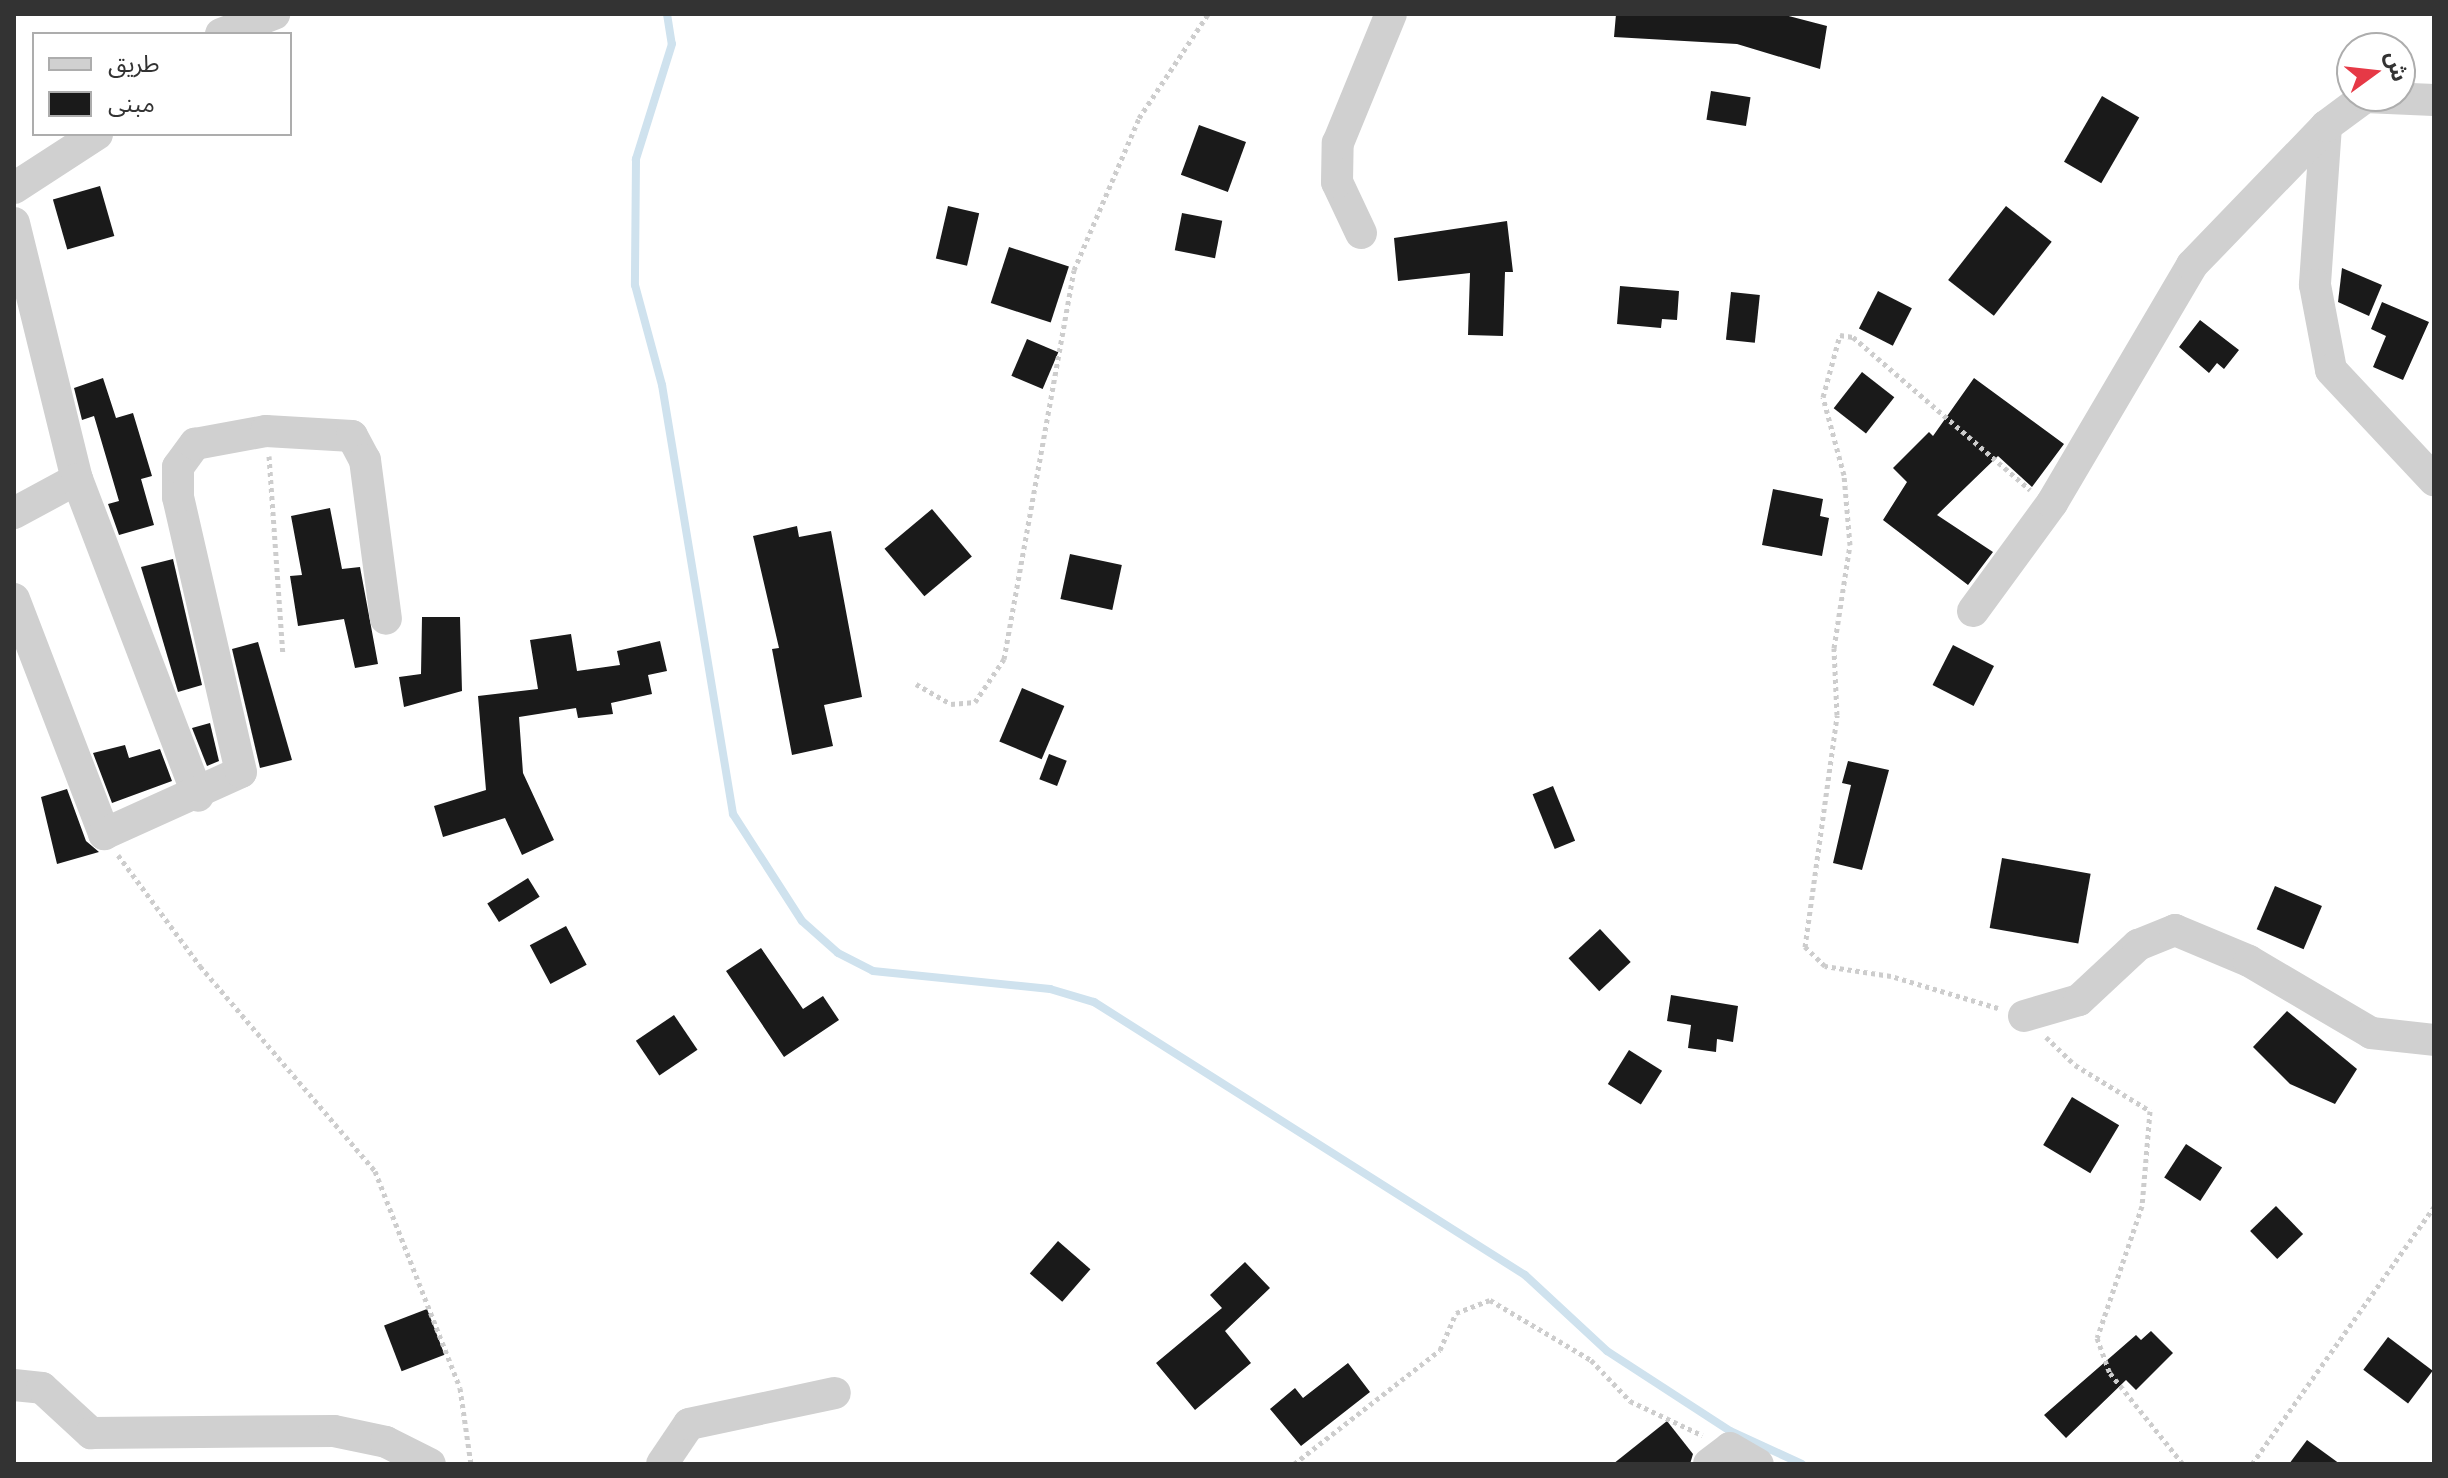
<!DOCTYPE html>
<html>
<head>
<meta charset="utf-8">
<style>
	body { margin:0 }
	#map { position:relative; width:2448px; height:1478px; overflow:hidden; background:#fff; font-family:Mulish,"Noto Sans Arabic",sans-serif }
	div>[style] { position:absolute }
	.stream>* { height:8px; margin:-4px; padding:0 4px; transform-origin:4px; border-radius:4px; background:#cfe2ee }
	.building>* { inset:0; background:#1a1a1a; transform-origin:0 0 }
	.path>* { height:5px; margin-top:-2.5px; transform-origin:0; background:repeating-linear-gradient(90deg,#cdcdcd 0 4px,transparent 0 8px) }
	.minor>* { height:32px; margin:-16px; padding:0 16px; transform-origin:16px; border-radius:16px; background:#d0d0d0 }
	span { translate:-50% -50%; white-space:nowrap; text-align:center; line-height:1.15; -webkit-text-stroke:8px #fff; paint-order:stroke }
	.frame { position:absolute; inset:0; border:16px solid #333; pointer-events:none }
	.legend { position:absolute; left:32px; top:32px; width:260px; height:104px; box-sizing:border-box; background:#fff; border:2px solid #adadad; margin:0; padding:10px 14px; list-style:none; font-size:24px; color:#333 }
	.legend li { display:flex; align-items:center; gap:16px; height:40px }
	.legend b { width:40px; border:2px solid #adadad }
	.north { position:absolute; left:2336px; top:32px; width:80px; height:80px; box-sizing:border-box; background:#fff; border:2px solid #adadad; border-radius:50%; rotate:75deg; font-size:22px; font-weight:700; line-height:32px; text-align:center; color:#333 }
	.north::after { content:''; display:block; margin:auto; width:28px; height:36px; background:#e63946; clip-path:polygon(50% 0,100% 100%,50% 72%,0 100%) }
</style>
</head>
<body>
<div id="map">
	<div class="stream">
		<i style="left:667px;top:14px;width:30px;rotate:81deg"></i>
		<i style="left:672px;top:44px;width:121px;rotate:107.4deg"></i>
		<i style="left:636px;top:159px;width:126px;rotate:90.5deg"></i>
		<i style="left:635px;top:285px;width:104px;rotate:74.9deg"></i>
		<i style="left:662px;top:385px;width:435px;rotate:80.6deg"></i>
		<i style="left:733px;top:814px;width:127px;rotate:57.2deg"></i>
		<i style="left:802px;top:921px;width:48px;rotate:41.6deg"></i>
		<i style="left:838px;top:953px;width:39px;rotate:27deg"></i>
		<i style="left:873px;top:971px;width:178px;rotate:5.8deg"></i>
		<i style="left:1050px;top:989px;width:46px;rotate:16.5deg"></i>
		<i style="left:1094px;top:1002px;width:510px;rotate:32.35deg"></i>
		<i style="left:1525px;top:1275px;width:112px;rotate:42.8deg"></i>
		<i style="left:1607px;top:1351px;width:147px;rotate:33deg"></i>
		<i style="left:1730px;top:1431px;width:79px;rotate:24.6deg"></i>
	</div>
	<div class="building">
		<i style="clip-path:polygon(1616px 14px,1781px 14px,1827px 26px,1820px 69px,1737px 44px,1614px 37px)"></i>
		<i style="left:1711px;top:91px;width:40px;height:29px;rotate:9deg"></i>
		<i style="left:2102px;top:96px;width:43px;height:76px;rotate:30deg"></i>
		<i style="left:1199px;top:125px;width:50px;height:53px;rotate:20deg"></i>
		<i style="left:100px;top:186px;width:52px;height:49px;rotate:74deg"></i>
		<i style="left:948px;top:206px;width:32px;height:54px;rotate:13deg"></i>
		<i style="left:2006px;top:206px;width:58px;height:94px;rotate:38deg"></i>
		<i style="left:1182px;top:213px;width:41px;height:38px;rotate:11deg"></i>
		<i style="clip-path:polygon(1507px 221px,1513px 272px,1505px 272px,1503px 336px,1468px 335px,1470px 273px,1398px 281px,1394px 238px)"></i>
		<i style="left:1009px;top:247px;width:63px;height:59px;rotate:18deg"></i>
		<i style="clip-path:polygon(2342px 268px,2382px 285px,2369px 316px,2338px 302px)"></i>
		<i style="clip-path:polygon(1620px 286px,1679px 291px,1677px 320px,1662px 319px,1661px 328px,1617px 324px)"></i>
		<i style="left:1878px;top:291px;width:38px;height:42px;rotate:27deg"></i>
		<i style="left:1731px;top:292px;width:29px;height:48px;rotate:6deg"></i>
		<i style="clip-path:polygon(2382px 302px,2429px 322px,2403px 380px,2373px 367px,2386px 336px,2371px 329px)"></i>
		<i style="clip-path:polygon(2200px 320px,2239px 350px,2224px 369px,2217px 363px,2209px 373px,2179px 347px)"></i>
		<i style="left:1027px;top:339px;width:34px;height:40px;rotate:23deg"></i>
		<i style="left:1862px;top:372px;width:41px;height:46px;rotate:38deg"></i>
		<i style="clip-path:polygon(103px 378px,116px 418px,133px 413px,152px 476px,141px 479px,154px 525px,119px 535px,108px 504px,119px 501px,94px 416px,82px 420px,74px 388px)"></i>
		<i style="clip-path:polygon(1974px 378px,2064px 444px,2032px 487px,1998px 456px,1937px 515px,1993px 552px,1968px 585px,1883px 520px,1907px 482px,1893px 468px,1929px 432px,1933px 436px)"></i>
		<i style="clip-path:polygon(1773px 489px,1823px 499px,1820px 516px,1829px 518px,1822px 556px,1762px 545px)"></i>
		<i style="clip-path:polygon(330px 508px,342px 569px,360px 567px,378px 664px,355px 668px,344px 619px,298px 626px,290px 576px,302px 575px,291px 516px)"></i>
		<i style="left:932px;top:509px;width:62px;height:62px;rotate:50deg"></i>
		<i style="clip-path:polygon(797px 526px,799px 537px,831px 531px,862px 697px,824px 705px,833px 746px,792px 755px,772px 649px,779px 648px,753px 536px)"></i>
		<i style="left:1070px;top:554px;width:53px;height:46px;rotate:12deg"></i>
		<i style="clip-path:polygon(173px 559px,202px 685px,178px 692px,141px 567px)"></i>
		<i style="clip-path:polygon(422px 617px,460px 617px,462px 691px,404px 707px,399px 677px,421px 674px)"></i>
		<i style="clip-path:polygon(571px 634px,577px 671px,620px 665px,617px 651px,660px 641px,667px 671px,648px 675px,652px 694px,611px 703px,613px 714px,578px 718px,576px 708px,519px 717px,523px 773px,554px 840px,522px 855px,505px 818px,443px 837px,434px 806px,486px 790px,478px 696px,538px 689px,530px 640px)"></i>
		<i style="clip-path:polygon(258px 642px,292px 760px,260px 768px,232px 649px)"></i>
		<i style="left:1953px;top:645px;width:46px;height:45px;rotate:27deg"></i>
		<i style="left:1022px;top:688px;width:46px;height:58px;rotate:23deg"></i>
		<i style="clip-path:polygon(210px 723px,219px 761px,207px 766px,192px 728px)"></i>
		<i style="clip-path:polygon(125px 745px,129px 758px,160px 749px,172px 781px,112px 803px,93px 753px)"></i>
		<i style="left:1049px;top:754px;width:19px;height:27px;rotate:21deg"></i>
		<i style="clip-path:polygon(1848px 761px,1889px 770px,1862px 870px,1833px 863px,1851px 785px,1842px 783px)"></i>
		<i style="left:1553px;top:786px;width:59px;height:22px;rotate:68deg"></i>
		<i style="clip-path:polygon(67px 789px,86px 841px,99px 852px,57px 864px,41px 797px)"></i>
		<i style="left:2002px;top:858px;width:90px;height:71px;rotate:10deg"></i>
		<i style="left:528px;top:878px;width:22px;height:48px;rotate:58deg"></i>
		<i style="left:2275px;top:886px;width:51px;height:47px;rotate:23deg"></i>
		<i style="left:566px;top:926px;width:44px;height:41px;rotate:62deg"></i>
		<i style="left:1600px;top:929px;width:45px;height:43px;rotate:47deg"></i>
		<i style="clip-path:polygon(761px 948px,803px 1009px,823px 996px,839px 1020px,784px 1057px,726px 971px)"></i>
		<i style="clip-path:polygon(1671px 995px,1738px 1006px,1733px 1042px,1717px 1039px,1716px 1052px,1688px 1048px,1691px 1025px,1667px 1021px)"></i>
		<i style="clip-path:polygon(2287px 1011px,2357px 1069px,2335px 1104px,2290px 1084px,2253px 1047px)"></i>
		<i style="left:674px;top:1015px;width:42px;height:46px;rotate:56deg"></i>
		<i style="left:1629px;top:1050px;width:39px;height:40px;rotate:32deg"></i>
		<i style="left:2072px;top:1097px;width:55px;height:56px;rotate:31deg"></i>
		<i style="left:2186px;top:1144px;width:43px;height:40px;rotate:33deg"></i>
		<i style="left:2276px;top:1206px;width:39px;height:36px;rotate:46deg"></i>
		<i style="left:1058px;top:1241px;width:43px;height:43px;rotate:41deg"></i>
		<i style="clip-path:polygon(1245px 1262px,1270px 1288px,1225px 1331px,1251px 1363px,1195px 1410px,1156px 1363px,1222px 1308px,1210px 1295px)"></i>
		<i style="left:427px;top:1309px;width:49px;height:46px;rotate:69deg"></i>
		<i style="clip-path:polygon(2151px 1331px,2173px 1353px,2136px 1390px,2126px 1380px,2066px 1438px,2044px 1415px,2136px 1335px,2141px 1340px)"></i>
		<i style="left:2388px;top:1337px;width:56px;height:41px;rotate:37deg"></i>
		<i style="clip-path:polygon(1348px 1363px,1370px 1392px,1301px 1446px,1270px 1409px,1295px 1388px,1303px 1398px)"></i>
		<i style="clip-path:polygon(1667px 1421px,1693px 1454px,1690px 1464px,1613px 1464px)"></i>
		<i style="clip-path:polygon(2307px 1440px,2340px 1464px,2289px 1464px)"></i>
	</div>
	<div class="path">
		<i style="left:269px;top:456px;width:198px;rotate:86deg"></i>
		<i style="left:916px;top:684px;width:40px;rotate:29.7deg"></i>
		<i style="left:951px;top:704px;width:24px;rotate:-5deg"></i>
		<i style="left:975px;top:702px;width:52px;rotate:-56deg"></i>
		<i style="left:1004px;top:659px;width:395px;rotate:-79.8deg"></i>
		<i style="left:1074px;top:270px;width:165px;rotate:-66.8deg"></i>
		<i style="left:1139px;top:118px;width:125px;rotate:-56.4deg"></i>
		<i style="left:118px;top:855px;width:138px;rotate:53.5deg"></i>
		<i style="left:200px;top:966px;width:270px;rotate:49.5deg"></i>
		<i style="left:375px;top:1171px;width:233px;rotate:68.6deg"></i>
		<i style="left:460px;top:1388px;width:77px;rotate:81.8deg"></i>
		<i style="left:1998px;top:1008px;width:112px;rotate:-163.3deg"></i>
		<i style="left:1891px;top:976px;width:67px;rotate:-171.4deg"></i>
		<i style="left:1825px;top:966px;width:28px;rotate:-136deg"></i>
		<i style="left:1805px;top:947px;width:234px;rotate:-82.1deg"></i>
		<i style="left:1837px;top:715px;width:67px;rotate:-92.6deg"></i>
		<i style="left:1834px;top:648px;width:104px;rotate:-81.2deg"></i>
		<i style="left:1850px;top:545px;width:70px;rotate:-94.9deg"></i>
		<i style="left:1844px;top:475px;width:81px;rotate:-105.1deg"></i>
		<i style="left:1823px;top:397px;width:64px;rotate:-74.7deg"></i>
		<i style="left:1840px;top:335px;width:13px;rotate:9deg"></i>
		<i style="left:1853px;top:337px;width:234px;rotate:40.8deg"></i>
		<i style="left:2046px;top:1037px;width:40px;rotate:44deg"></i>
		<i style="left:2075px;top:1065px;width:88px;rotate:31.5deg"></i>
		<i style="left:2150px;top:1111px;width:95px;rotate:94.8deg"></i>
		<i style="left:2142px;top:1206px;width:139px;rotate:108.8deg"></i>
		<i style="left:2097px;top:1338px;width:37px;rotate:70deg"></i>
		<i style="left:2110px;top:1373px;width:117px;rotate:51.3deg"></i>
		<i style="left:1294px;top:1464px;width:185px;rotate:-38deg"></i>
		<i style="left:1440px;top:1350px;width:40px;rotate:-66.6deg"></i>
		<i style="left:1456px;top:1313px;width:36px;rotate:-21deg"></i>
		<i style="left:1490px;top:1300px;width:117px;rotate:30.7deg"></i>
		<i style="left:1591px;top:1360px;width:57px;rotate:46.4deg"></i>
		<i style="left:1630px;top:1401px;width:80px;rotate:25.3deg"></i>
		<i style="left:2252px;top:1464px;width:315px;rotate:-54.7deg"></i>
	</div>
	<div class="minor">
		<i style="left:221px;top:34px;width:57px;rotate:-20.7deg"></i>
		<i style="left:2326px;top:126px;width:159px;rotate:94deg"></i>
		<i style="left:2315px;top:285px;width:86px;rotate:79.3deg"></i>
		<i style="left:2331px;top:370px;width:151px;rotate:46.9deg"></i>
		<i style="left:14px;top:188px;width:99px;rotate:-33deg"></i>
		<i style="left:14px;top:223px;width:264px;rotate:76.2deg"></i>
		<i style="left:77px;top:479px;width:72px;rotate:151.6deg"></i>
		<i style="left:1361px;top:233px;width:56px;rotate:-115.2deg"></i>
		<i style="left:1337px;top:182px;width:39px;rotate:-89deg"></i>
		<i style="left:1338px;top:143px;width:139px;rotate:-67.7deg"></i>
		<i style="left:77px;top:479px;width:339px;rotate:69.1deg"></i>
		<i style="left:14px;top:599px;width:252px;rotate:69deg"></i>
		<i style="left:104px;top:834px;width:150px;rotate:-24.3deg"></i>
		<i style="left:241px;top:772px;width:282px;rotate:-102.9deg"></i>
		<i style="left:178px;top:497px;width:30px;rotate:-90deg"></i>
		<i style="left:178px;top:467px;width:29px;rotate:-54deg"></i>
		<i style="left:195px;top:444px;width:72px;rotate:-10.4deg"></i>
		<i style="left:266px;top:431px;width:86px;rotate:3.3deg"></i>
		<i style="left:352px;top:436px;width:27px;rotate:62deg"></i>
		<i style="left:365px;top:460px;width:160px;rotate:82.5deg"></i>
		<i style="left:1973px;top:611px;width:134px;rotate:-53.8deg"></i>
		<i style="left:2052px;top:503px;width:276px;rotate:-59.5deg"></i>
		<i style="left:2192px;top:265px;width:193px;rotate:-46deg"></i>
		<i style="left:2326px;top:126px;width:49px;rotate:-36.6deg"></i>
		<i style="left:2365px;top:97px;width:69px;rotate:2.5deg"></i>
		<i style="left:2024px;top:1016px;width:57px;rotate:-16.2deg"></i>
		<i style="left:2079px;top:1000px;width:81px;rotate:-43deg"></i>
		<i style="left:2138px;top:945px;width:40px;rotate:-22deg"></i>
		<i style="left:2175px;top:930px;width:80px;rotate:22.7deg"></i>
		<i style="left:2249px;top:961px;width:142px;rotate:30.5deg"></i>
		<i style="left:2371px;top:1033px;width:63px;rotate:6.3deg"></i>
		<i style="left:14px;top:1385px;width:28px;rotate:6deg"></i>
		<i style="left:42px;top:1388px;width:67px;rotate:42.6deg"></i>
		<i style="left:91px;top:1433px;width:243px;rotate:-0.5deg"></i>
		<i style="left:334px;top:1431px;width:53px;rotate:11.9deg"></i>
		<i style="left:386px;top:1442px;width:49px;rotate:26.6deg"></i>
		<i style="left:662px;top:1464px;width:48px;rotate:-56deg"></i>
		<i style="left:689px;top:1424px;width:149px;rotate:-12deg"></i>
		<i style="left:1709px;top:1464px;width:26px;rotate:-37deg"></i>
		<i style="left:1730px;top:1448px;width:32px;rotate:30deg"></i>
	</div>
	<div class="frame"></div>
	<ul class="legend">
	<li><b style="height:10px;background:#d0d0d0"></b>طريق</li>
	<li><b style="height:22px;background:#1a1a1a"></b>مبنى</li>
	</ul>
	<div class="north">ش</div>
</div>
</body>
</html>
